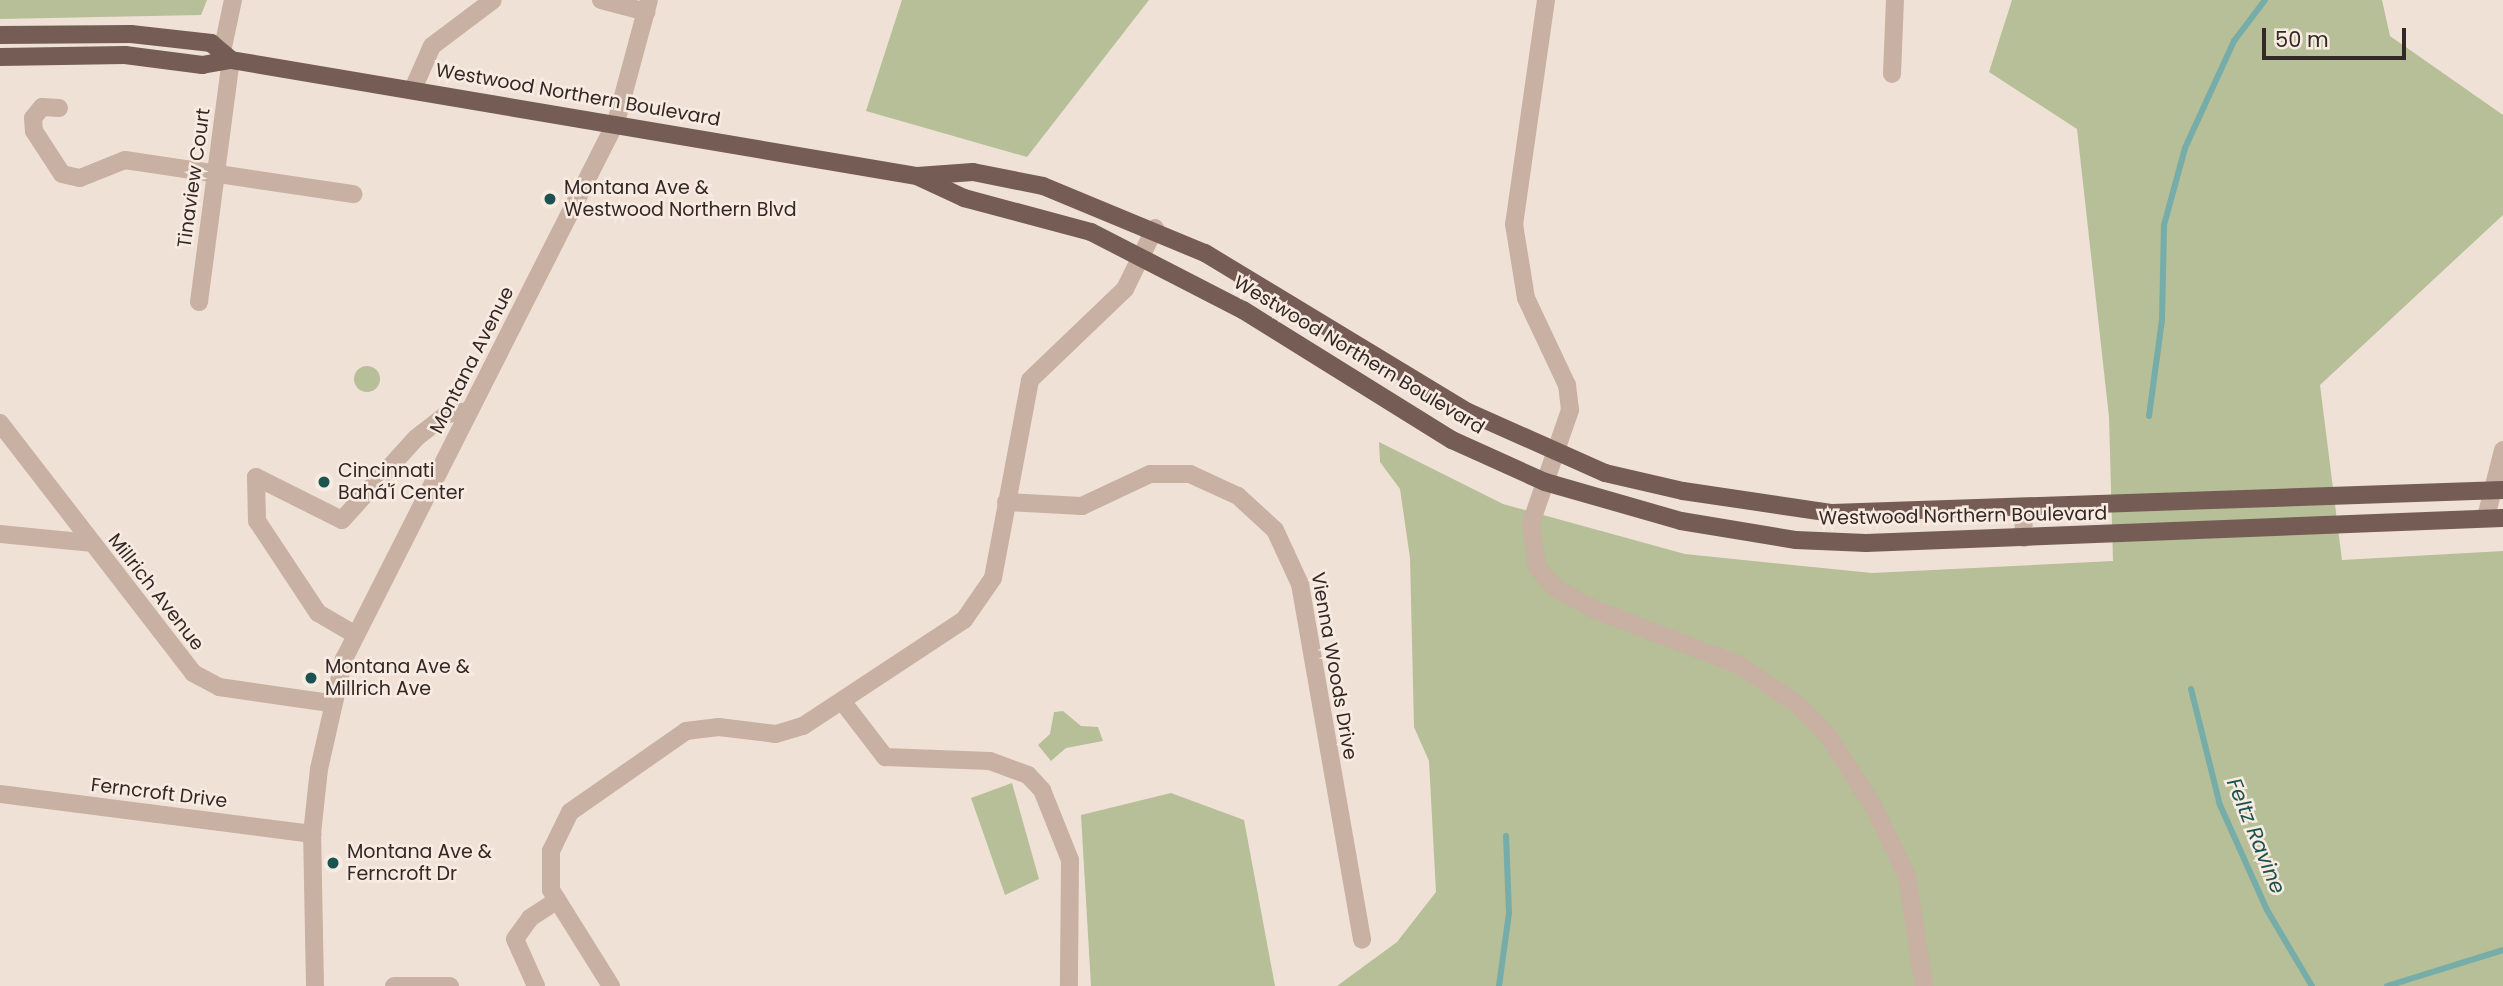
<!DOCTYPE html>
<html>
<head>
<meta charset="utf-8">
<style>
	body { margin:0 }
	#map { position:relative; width:2503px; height:986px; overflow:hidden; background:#f0e1d7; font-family:Poppins,sans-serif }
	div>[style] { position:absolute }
	.green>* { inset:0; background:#b6bf97 }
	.round { border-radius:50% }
	.stream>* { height:6px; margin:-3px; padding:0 3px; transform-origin:3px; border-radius:3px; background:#76ada9 }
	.minor>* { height:18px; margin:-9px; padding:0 9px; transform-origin:9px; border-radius:9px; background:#c8b0a3 }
	.major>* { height:18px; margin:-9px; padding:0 9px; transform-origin:9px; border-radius:9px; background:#755d56 }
	.dots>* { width:19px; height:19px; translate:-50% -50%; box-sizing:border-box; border:4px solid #f8ece2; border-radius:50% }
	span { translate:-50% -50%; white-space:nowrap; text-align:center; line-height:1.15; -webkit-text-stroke:5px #f8ece2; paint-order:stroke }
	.street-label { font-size:19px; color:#332825 }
	.poi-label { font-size:19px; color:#332825 }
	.left { translate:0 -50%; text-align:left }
	.water-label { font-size:21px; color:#1b5351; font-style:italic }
	.scale { position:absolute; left:2262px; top:28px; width:144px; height:32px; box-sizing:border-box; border:4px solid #332825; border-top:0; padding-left:9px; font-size:21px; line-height:24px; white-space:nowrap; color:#332825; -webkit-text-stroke:5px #f8ece2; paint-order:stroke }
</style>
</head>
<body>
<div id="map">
	<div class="green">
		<i style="clip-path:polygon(0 0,207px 0,201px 15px,0 19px)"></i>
		<i style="clip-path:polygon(902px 0,1149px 0,1027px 157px,866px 111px)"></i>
		<i style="clip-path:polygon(2012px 0,2382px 0,2390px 36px,2503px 115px,2503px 215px,2320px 385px,2342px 560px,2503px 551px,2503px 986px,1337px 986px,1397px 942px,1436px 892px,1429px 761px,1414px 727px,1410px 558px,1400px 489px,1380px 462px,1379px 442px,1503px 504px,1685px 554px,1872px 573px,2113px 561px,2109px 417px,2077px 129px,1989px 72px)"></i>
		<i class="round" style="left:354px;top:366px;width:26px;height:26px"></i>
		<i style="clip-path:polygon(1063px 711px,1081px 726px,1098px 727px,1103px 741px,1066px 748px,1051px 761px,1038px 745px,1050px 734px,1054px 712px)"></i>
		<i style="clip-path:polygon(1012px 783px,1039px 879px,1005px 895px,971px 798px)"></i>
		<i style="clip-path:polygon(1171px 793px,1244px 820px,1275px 986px,1091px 986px,1081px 815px)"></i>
	</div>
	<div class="stream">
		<i style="left:2149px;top:416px;width:97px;rotate:-82.3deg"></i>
		<i style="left:2162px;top:320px;width:95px;rotate:-88.8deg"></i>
		<i style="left:2164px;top:225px;width:80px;rotate:-74.7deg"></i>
		<i style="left:2185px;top:148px;width:118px;rotate:-65.4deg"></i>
		<i style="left:2234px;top:41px;width:51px;rotate:-52.9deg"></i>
		<i style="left:2191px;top:689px;width:120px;rotate:76deg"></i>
		<i style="left:2220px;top:805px;width:115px;rotate:65.9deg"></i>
		<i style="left:2267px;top:910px;width:88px;rotate:59.4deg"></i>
		<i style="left:1499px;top:986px;width:74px;rotate:-82.2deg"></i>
		<i style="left:1509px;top:913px;width:77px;rotate:-92.2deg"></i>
		<i style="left:2387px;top:986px;width:121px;rotate:-17.2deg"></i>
	</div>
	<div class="minor">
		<i style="left:601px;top:0;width:47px;rotate:14.9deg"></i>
		<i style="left:1546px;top:0;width:226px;rotate:98.1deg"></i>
		<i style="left:1514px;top:224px;width:75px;rotate:80.8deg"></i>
		<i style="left:1526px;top:298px;width:96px;rotate:64.8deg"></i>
		<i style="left:1567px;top:385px;width:25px;rotate:83deg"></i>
		<i style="left:1570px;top:410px;width:120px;rotate:109deg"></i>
		<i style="left:1531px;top:523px;width:44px;rotate:82.2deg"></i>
		<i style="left:1537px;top:567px;width:28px;rotate:49deg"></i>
		<i style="left:1555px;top:588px;width:47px;rotate:28.2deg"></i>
		<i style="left:1596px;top:610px;width:153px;rotate:21deg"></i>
		<i style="left:1739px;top:665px;width:70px;rotate:33.9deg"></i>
		<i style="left:1797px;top:704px;width:46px;rotate:45.9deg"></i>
		<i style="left:1829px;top:737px;width:85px;rotate:57.4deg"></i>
		<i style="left:1875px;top:809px;width:74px;rotate:64.5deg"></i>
		<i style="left:1907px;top:876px;width:111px;rotate:81.2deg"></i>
		<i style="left:222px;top:52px;width:53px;rotate:-78.1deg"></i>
		<i style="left:1892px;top:74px;width:74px;rotate:-87.7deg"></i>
		<i style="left:413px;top:89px;width:47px;rotate:-66.2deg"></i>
		<i style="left:432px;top:46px;width:76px;rotate:-37deg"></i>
		<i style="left:59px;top:108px;width:17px;rotate:-177deg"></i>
		<i style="left:42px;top:107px;width:14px;rotate:129deg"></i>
		<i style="left:33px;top:118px;width:13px;rotate:86deg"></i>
		<i style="left:34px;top:131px;width:51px;rotate:56.9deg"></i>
		<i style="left:62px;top:174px;width:18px;rotate:13deg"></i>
		<i style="left:80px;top:178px;width:48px;rotate:-21.8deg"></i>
		<i style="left:125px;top:160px;width:231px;rotate:8.5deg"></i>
		<i style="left:199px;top:302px;width:244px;rotate:-82.5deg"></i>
		<i style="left:0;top:423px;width:316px;rotate:52.3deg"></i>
		<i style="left:193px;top:673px;width:30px;rotate:28deg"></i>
		<i style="left:219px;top:687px;width:112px;rotate:8.2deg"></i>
		<i style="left:1006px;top:502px;width:76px;rotate:3deg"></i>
		<i style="left:1082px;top:506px;width:75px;rotate:-25.2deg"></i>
		<i style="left:1150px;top:474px;width:40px"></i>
		<i style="left:1190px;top:474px;width:53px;rotate:24.6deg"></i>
		<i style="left:1238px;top:496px;width:50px;rotate:42.6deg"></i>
		<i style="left:1275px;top:530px;width:60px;rotate:65.2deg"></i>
		<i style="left:1300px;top:584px;width:361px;rotate:80.1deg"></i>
		<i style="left:2023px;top:508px;width:30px;rotate:88deg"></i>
		<i style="left:2486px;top:517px;width:69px;rotate:-75.8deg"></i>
		<i style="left:0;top:534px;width:91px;rotate:5.6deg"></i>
		<i style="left:354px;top:634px;width:42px;rotate:-149.7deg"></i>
		<i style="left:318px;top:613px;width:110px;rotate:-123.5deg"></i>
		<i style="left:257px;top:521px;width:44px;rotate:-91.3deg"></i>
		<i style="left:256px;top:477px;width:96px;rotate:26.6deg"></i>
		<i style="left:342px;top:520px;width:110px;rotate:-47.9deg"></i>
		<i style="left:416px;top:438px;width:39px;rotate:-38deg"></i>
		<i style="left:447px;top:414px;width:22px;rotate:-8deg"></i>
		<i style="left:842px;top:701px;width:71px;rotate:52.5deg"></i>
		<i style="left:885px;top:757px;width:105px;rotate:2.2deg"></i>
		<i style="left:990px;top:761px;width:40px;rotate:20.2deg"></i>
		<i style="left:1028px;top:775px;width:21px;rotate:47deg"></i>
		<i style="left:1042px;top:790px;width:75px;rotate:68.2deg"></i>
		<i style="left:1070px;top:860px;width:126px;rotate:90.5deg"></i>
		<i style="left:0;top:794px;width:315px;rotate:7.3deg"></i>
		<i style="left:315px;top:986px;width:152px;rotate:-91.1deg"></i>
		<i style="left:312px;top:834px;width:65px;rotate:-83.9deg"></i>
		<i style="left:319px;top:769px;width:113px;rotate:-77.2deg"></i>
		<i style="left:344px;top:659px;width:602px;rotate:-63.14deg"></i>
		<i style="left:616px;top:122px;width:126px;rotate:-74.9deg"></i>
		<i style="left:394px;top:986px;width:56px"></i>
		<i style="left:536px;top:986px;width:51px;rotate:-114.1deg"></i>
		<i style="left:515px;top:939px;width:26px;rotate:-54deg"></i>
		<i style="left:530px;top:918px;width:30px;rotate:-33deg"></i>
		<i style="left:611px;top:986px;width:113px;rotate:-122deg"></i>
		<i style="left:551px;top:890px;width:39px;rotate:-90deg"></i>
		<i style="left:551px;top:851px;width:43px;rotate:-64deg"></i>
		<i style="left:570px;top:812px;width:141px;rotate:-34.9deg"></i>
		<i style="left:686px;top:731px;width:33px;rotate:-7deg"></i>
		<i style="left:719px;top:727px;width:57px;rotate:7deg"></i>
		<i style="left:776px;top:734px;width:28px;rotate:-17deg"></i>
		<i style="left:803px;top:726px;width:193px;rotate:-33.4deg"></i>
		<i style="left:964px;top:620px;width:51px;rotate:-55.4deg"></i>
		<i style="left:993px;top:578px;width:201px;rotate:-79.4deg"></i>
		<i style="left:1030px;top:380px;width:132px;rotate:-43.8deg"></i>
		<i style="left:1125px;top:289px;width:68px;rotate:-63.8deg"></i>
	</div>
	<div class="major">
		<i style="left:0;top:35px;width:131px;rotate:-0.4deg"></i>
		<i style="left:131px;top:34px;width:81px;rotate:6.4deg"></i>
		<i style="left:211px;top:43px;width:26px;rotate:40deg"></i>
		<i style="left:0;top:57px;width:125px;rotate:-0.9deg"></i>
		<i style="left:125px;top:55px;width:78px;rotate:7.4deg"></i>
		<i style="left:202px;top:65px;width:29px;rotate:-10deg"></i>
		<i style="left:231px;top:60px;width:696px;rotate:9.6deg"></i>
		<i style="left:917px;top:176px;width:56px;rotate:-4.1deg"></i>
		<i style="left:973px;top:172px;width:71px;rotate:11.3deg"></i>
		<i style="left:1043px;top:186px;width:175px;rotate:22.5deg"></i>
		<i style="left:1205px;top:253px;width:307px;rotate:31.2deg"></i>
		<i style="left:1468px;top:412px;width:150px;rotate:24deg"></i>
		<i style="left:1605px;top:473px;width:80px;rotate:13deg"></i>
		<i style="left:1683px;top:491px;width:151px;rotate:8.4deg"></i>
		<i style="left:1832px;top:513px;width:671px;rotate:-1.96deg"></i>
		<i style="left:919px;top:177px;width:50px;rotate:25deg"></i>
		<i style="left:964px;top:198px;width:131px;rotate:15deg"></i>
		<i style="left:1091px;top:232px;width:171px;rotate:27.2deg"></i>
		<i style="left:1243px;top:310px;width:246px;rotate:31.9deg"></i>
		<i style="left:1452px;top:440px;width:102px;rotate:24.3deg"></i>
		<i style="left:1545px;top:482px;width:141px;rotate:16deg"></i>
		<i style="left:1681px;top:521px;width:117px;rotate:9.4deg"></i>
		<i style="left:1796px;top:540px;width:70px;rotate:2.5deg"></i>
		<i style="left:1866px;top:543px;width:637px;rotate:-2.25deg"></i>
	</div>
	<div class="dots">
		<i style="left:550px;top:199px;background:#1b5351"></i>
		<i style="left:324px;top:482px;background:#1b5351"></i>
		<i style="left:311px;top:678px;background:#1b5351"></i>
		<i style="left:333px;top:863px;background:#1b5351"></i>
	</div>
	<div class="street-label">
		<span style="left:578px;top:95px;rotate:10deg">Westwood Northern Boulevard</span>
		<span style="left:194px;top:178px;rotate:-82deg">Tinaview Court</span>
		<span style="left:1359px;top:355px;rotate:31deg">Westwood Northern Boulevard</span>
		<span style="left:472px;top:360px;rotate:-63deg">Montana Avenue</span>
		<span style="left:1963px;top:516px;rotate:-1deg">Westwood Northern Boulevard</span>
		<span style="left:156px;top:592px;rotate:52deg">Millrich Avenue</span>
		<span style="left:1334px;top:666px;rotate:80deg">Vienna Woods Drive</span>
		<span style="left:159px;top:793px;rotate:7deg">Ferncroft Drive</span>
	</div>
	<div class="poi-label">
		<span class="left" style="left:564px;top:199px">Montana Ave &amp;<br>Westwood Northern Blvd</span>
		<span class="left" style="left:338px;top:482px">Cincinnati<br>Bahá'í Center</span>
		<span class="left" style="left:325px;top:678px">Montana Ave &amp;<br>Millrich Ave</span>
		<span class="left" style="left:347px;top:863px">Montana Ave &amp;<br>Ferncroft Dr</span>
	</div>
	<div class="water-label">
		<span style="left:2256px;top:836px;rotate:68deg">Feltz Ravine</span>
	</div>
	<div class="scale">50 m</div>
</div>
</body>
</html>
